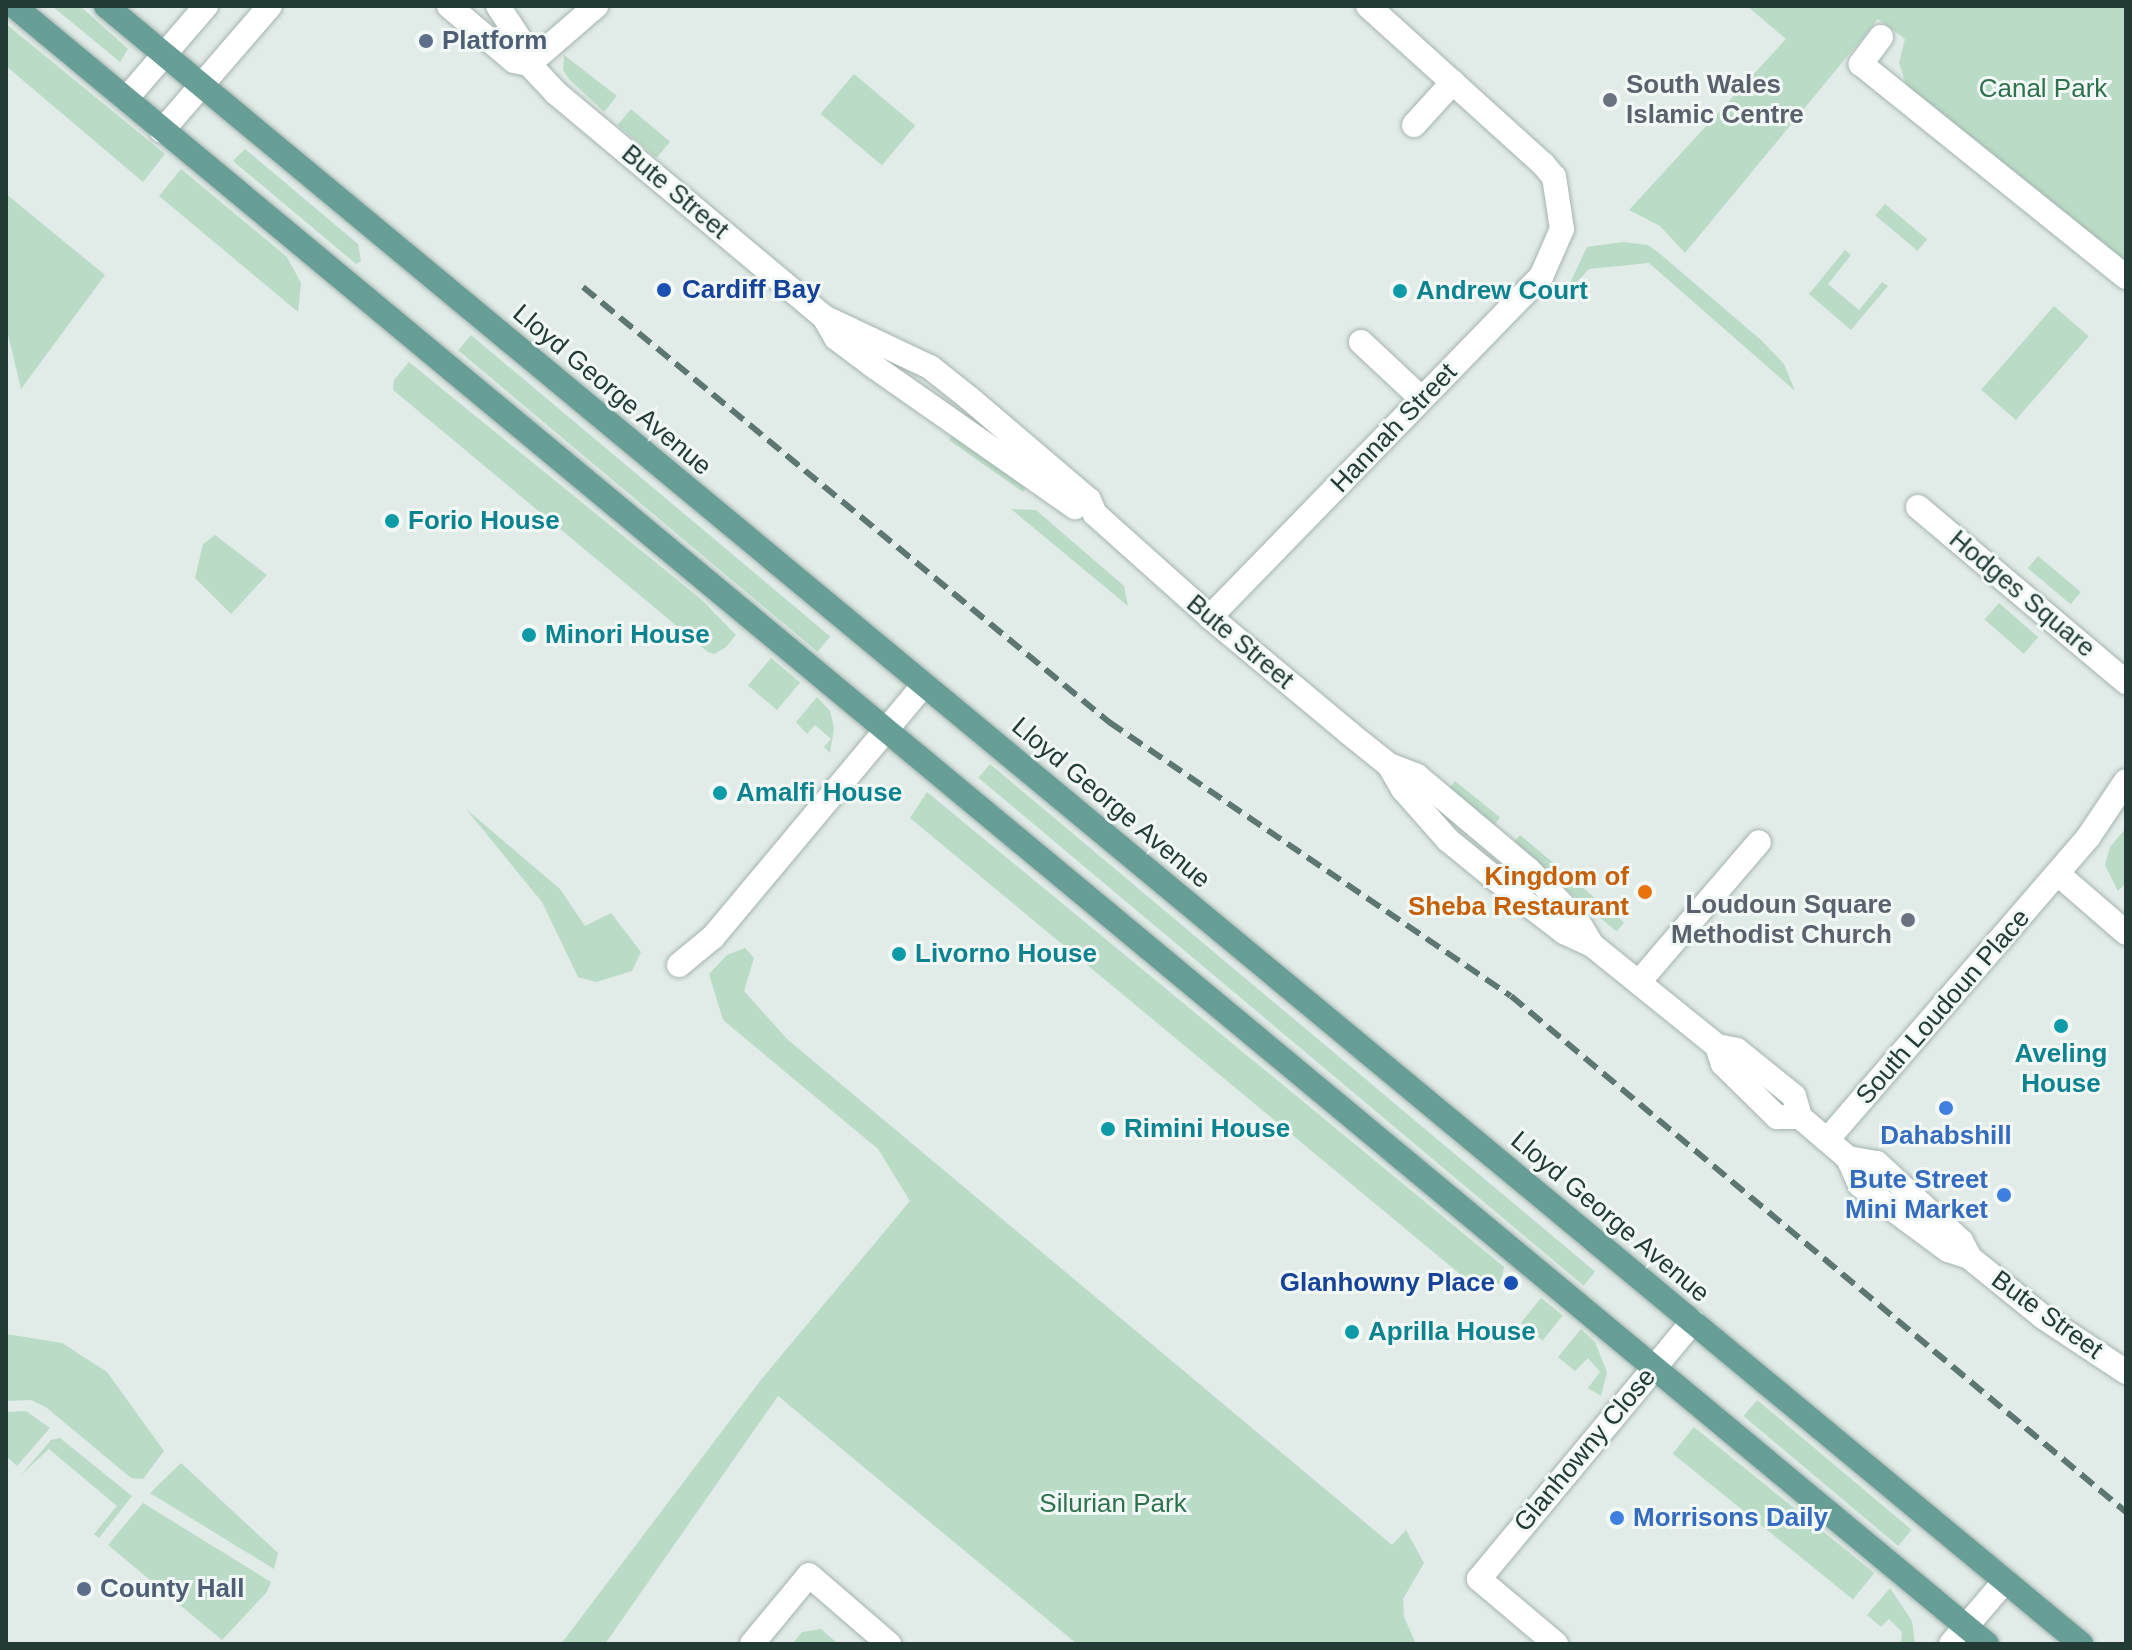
<!DOCTYPE html>
<html>
<head>
<meta charset="utf-8">
<style>
	body { margin:0 }
	#map { position:relative; width:2132px; height:1650px; overflow:hidden; background:#e1ebe7; font-family:Arial,sans-serif }
	div>[style] { position:absolute }
	.green>* { inset:0; background:#badcc6; transform-origin:0 0 }
	.roads { filter:drop-shadow(0 0 2px #a4b3af) drop-shadow(0 0 2px #a4b3af) }
	.street>* { height:24px; margin:-12px; padding:0 12px; transform-origin:12px; border-radius:12px; background:#fff }
	.primary>* { height:24px; margin:-12px; padding:0 12px; transform-origin:12px; border-radius:12px; background:#679f96 }
	.rail>* { height:6px; margin-top:-3px; transform-origin:0; background:repeating-linear-gradient(90deg,#5c7772 0 16px,transparent 0 24px) }
	.dots>* { width:22px; height:22px; translate:-50% -50%; box-sizing:border-box; border:4px solid #f1f8f5; border-radius:50% }
	span { translate:-50% -50%; white-space:nowrap; text-align:center; line-height:1.15; -webkit-text-stroke:6px #f1f8f5; paint-order:stroke }
	.service-label { font-size:26px; color:#4e5e75; font-weight:700 }
	.left { translate:0 -50%; text-align:left }
	.worship-label { font-size:26px; color:#5b616d; font-weight:700 }
	.right { translate:-100% -50%; text-align:right }
	.park-label { font-size:26px; color:#2d714d }
	.street-label { font-size:26px; color:#223b37 }
	.transit-label { font-size:26px; color:#164399; font-weight:700 }
	.culture-label { font-size:26px; color:#0d838f; font-weight:700 }
	.food-label { font-size:26px; color:#c56008; font-weight:700 }
	.shop-label { font-size:26px; color:#366cbe; font-weight:700 }
	.frame { position:absolute; inset:0; border:8px solid #223b37; pointer-events:none }
</style>
</head>
<body>
<div id="map">
	<div class="green">
		<i style="clip-path:polygon(52px 6px,80px 6px,128px 49px,120px 62px)"></i>
		<i style="clip-path:polygon(1747px 6px,2126px 6px,2126px 262px,1907px 87px,1899px 63px,1905px 39px,1878px 19px,1685px 253px,1660px 226px,1629px 210px,1786px 39px)"></i>
		<i style="clip-path:polygon(6px 24px,165px 154px,143px 182px,6px 66px)"></i>
		<i style="clip-path:polygon(564px 55px,617px 96px,604px 112px,569px 79px,563px 70px)"></i>
		<i style="left:854px;top:74px;width:80px;height:52px;rotate:40deg"></i>
		<i style="left:631px;top:109px;width:51px;height:21px;rotate:40deg"></i>
		<i style="clip-path:polygon(245px 149px,358px 244px,361px 261px,356px 264px,233px 161px)"></i>
		<i style="clip-path:polygon(181px 169px,287px 257px,301px 283px,298px 312px,159px 196px)"></i>
		<i style="clip-path:polygon(6px 194px,105px 275px,21px 389px,6px 326px)"></i>
		<i style="left:1885px;top:204px;width:55px;height:15px;rotate:40deg"></i>
		<i style="clip-path:polygon(1623px 242px,1648px 245px,1659px 253px,1761px 340px,1784px 364px,1795px 391px,1649px 263px,1589px 269px,1573px 286px,1570px 283px,1587px 247px)"></i>
		<i style="clip-path:polygon(1845px 250px,1851px 255px,1828px 284px,1859px 310px,1882px 282px,1888px 286px,1851px 330px,1809px 294px)"></i>
		<i style="left:2054px;top:306px;width:46px;height:111px;rotate:41deg"></i>
		<i style="left:471px;top:335px;width:469px;height:20px;rotate:40deg"></i>
		<i style="clip-path:polygon(409px 362px,702px 600px,736px 635px,726px 647px,714px 654px,708px 652px,393px 390px,394px 380px)"></i>
		<i style="clip-path:polygon(954px 433px,1028px 483px,1023px 492px,949px 440px)"></i>
		<i style="clip-path:polygon(1011px 509px,1036px 510px,1124px 586px,1128px 606px)"></i>
		<i style="clip-path:polygon(215px 535px,267px 575px,231px 614px,195px 578px,203px 544px)"></i>
		<i style="left:2038px;top:556px;width:56px;height:16px;rotate:40deg"></i>
		<i style="left:1999px;top:603px;width:52px;height:22px;rotate:41deg"></i>
		<i style="left:771px;top:658px;width:38px;height:36px;rotate:40deg"></i>
		<i style="clip-path:polygon(817px 697px,830px 711px,834px 728px,830px 753px,824px 747px,831px 739px,815px 725px,807px 734px,796px 722px)"></i>
		<i style="left:990px;top:764px;width:790px;height:18px;rotate:40deg"></i>
		<i style="left:1455px;top:781px;width:58px;height:12px;rotate:39deg"></i>
		<i style="clip-path:polygon(927px 792px,1504px 1267px,1501px 1283px,1478px 1289px,910px 818px)"></i>
		<i style="clip-path:polygon(466px 809px,560px 889px,585px 926px,611px 913px,641px 952px,632px 971px,596px 982px,578px 977px,542px 902px)"></i>
		<i style="clip-path:polygon(2126px 828px,2126px 883px,2118px 891px,2105px 865px,2110px 847px)"></i>
		<i style="left:1520px;top:835px;width:136px;height:12px;rotate:40deg"></i>
		<i style="clip-path:polygon(745px 948px,754px 958px,744px 991px,787px 1039px,1392px 1545px,1406px 1530px,1424px 1563px,1403px 1599px,1404px 1617px,1416px 1644px,1077px 1644px,778px 1396px,605px 1644px,561px 1644px,760px 1381px,910px 1201px,878px 1149px,723px 1020px,709px 974px,727px 955px)"></i>
		<i style="left:1541px;top:1298px;width:28px;height:32px;rotate:39deg"></i>
		<i style="clip-path:polygon(1581px 1329px,1595px 1342px,1607px 1372px,1601px 1396px,1588px 1388px,1600px 1372px,1588px 1358px,1575px 1371px,1558px 1357px)"></i>
		<i style="clip-path:polygon(6px 1334px,62px 1343px,107px 1372px,164px 1451px,143px 1479px,131px 1478px,47px 1408px,31px 1400px,6px 1401px)"></i>
		<i style="left:1757px;top:1400px;width:202px;height:21px;rotate:40deg"></i>
		<i style="clip-path:polygon(26px 1411px,50px 1428px,17px 1466px,6px 1456px,6px 1412px)"></i>
		<i style="left:1694px;top:1427px;width:232px;height:34px;rotate:39deg"></i>
		<i style="clip-path:polygon(60px 1438px,132px 1496px,99px 1538px,94px 1534px,117px 1506px,49px 1449px,21px 1475px,51px 1440px)"></i>
		<i style="clip-path:polygon(181px 1463px,278px 1553px,274px 1569px,150px 1493px)"></i>
		<i style="clip-path:polygon(143px 1503px,271px 1582px,267px 1592px,222px 1640px,108px 1545px)"></i>
		<i style="clip-path:polygon(1890px 1588px,1912px 1621px,1915px 1644px,1901px 1644px,1902px 1632px,1889px 1619px,1881px 1627px,1867px 1615px)"></i>
		<i style="clip-path:polygon(821px 1629px,838px 1644px,792px 1644px,802px 1632px)"></i>
	</div>
	<div class="roads">
		<div class="street">
			<i style="left:449px;top:6px;width:85px;rotate:40.2deg"></i>
			<i style="left:514px;top:61px;width:15px;rotate:11deg"></i>
			<i style="left:498px;top:6px;width:53px;rotate:56.6deg"></i>
			<i style="left:527px;top:50px;width:14px;rotate:82deg"></i>
			<i style="left:529px;top:64px;width:40px;rotate:47deg"></i>
			<i style="left:556px;top:93px;width:349px;rotate:39.9deg"></i>
			<i style="left:824px;top:317px;width:117px;rotate:25.3deg"></i>
			<i style="left:930px;top:367px;width:50px;rotate:38.5deg"></i>
			<i style="left:969px;top:398px;width:157px;rotate:40.4deg"></i>
			<i style="left:1089px;top:500px;width:15px;rotate:67deg"></i>
			<i style="left:1095px;top:514px;width:154px;rotate:41.8deg"></i>
			<i style="left:1210px;top:617px;width:181px;rotate:39.8deg"></i>
			<i style="left:1349px;top:733px;width:51px;rotate:38.7deg"></i>
			<i style="left:1389px;top:765px;width:30px;rotate:21deg"></i>
			<i style="left:1417px;top:776px;width:146px;rotate:40deg"></i>
			<i style="left:1529px;top:870px;width:69px;rotate:46.2deg"></i>
			<i style="left:1577px;top:920px;width:29px;rotate:59deg"></i>
			<i style="left:1881px;top:37px;width:34px;rotate:127deg"></i>
			<i style="left:1861px;top:64px;width:340px;rotate:38.8deg"></i>
			<i style="left:529px;top:64px;width:89px;rotate:-40.9deg"></i>
			<i style="left:126px;top:99px;width:123px;rotate:-49.3deg"></i>
			<i style="left:1414px;top:125px;width:58px;rotate:-47.8deg"></i>
			<i style="left:162px;top:131px;width:165px;rotate:-49.2deg"></i>
			<i style="left:824px;top:317px;width:24px;rotate:60deg"></i>
			<i style="left:836px;top:338px;width:45px;rotate:36.9deg"></i>
			<i style="left:872px;top:365px;width:248px;rotate:35deg"></i>
			<i style="left:1361px;top:342px;width:83px;rotate:43.1deg"></i>
			<i style="left:1918px;top:507px;width:272px;rotate:40.1deg"></i>
			<i style="left:1210px;top:617px;width:475px;rotate:-45.8deg"></i>
			<i style="left:1541px;top:277px;width:52px;rotate:-66.4deg"></i>
			<i style="left:1562px;top:229px;width:53px;rotate:-98.7deg"></i>
			<i style="left:1554px;top:177px;width:17px;rotate:-130deg"></i>
			<i style="left:1543px;top:164px;width:236px;rotate:-137.9deg"></i>
			<i style="left:1389px;top:765px;width:28px;rotate:60deg"></i>
			<i style="left:1403px;top:789px;width:68px;rotate:48.6deg"></i>
			<i style="left:1448px;top:840px;width:77px;rotate:39.2deg"></i>
			<i style="left:1508px;top:889px;width:71px;rotate:37.5deg"></i>
			<i style="left:1564px;top:932px;width:31px;rotate:25deg"></i>
			<i style="left:1592px;top:945px;width:161px;rotate:38.9deg"></i>
			<i style="left:1717px;top:1046px;width:20px;rotate:11deg"></i>
			<i style="left:1737px;top:1050px;width:73px;rotate:38.9deg"></i>
			<i style="left:1794px;top:1096px;width:22px;rotate:74deg"></i>
			<i style="left:1800px;top:1117px;width:63px;rotate:40.5deg"></i>
			<i style="left:1848px;top:1158px;width:30px;rotate:66deg"></i>
			<i style="left:1860px;top:1185px;width:109px;rotate:36.5deg"></i>
			<i style="left:1948px;top:1250px;width:22px;rotate:18deg"></i>
			<i style="left:1969px;top:1257px;width:95px;rotate:39deg"></i>
			<i style="left:2043px;top:1317px;width:100px;rotate:33.5deg"></i>
			<i style="left:2058px;top:874px;width:90px;rotate:40.9deg"></i>
			<i style="left:679px;top:965px;width:44px;rotate:-39.5deg"></i>
			<i style="left:713px;top:937px;width:329px;rotate:-50.1deg"></i>
			<i style="left:1639px;top:982px;width:184px;rotate:-49.4deg"></i>
			<i style="left:1717px;top:1046px;width:19px;rotate:72deg"></i>
			<i style="left:1723px;top:1064px;width:76px;rotate:44.5deg"></i>
			<i style="left:1777px;top:1117px;width:23px"></i>
			<i style="left:1827px;top:1140px;width:401px;rotate:-49.2deg"></i>
			<i style="left:2089px;top:836px;width:66px;rotate:-56.1deg"></i>
			<i style="left:1848px;top:1158px;width:29px;rotate:10deg"></i>
			<i style="left:1877px;top:1163px;width:115px;rotate:42.9deg"></i>
			<i style="left:1961px;top:1241px;width:15px;rotate:62deg"></i>
			<i style="left:752px;top:1644px;width:89px;rotate:-50.4deg"></i>
			<i style="left:809px;top:1575px;width:106px;rotate:40.8deg"></i>
			<i style="left:1556px;top:1644px;width:101px;rotate:-139.8deg"></i>
			<i style="left:1479px;top:1579px;width:335px;rotate:-50.3deg"></i>
			<i style="left:1951px;top:1644px;width:83px;rotate:-49.4deg"></i>
		</div>
		<div class="primary">
			<i style="left:14px;top:6px;width:2564px;rotate:39.7deg"></i>
			<i style="left:106px;top:6px;width:2566px;rotate:39.67deg"></i>
		</div>
	</div>
	<div class="rail">
		<i style="left:583px;top:287px;width:683px;rotate:39.59deg"></i>
		<i style="left:1109px;top:722px;width:486px;rotate:34.3deg"></i>
		<i style="left:1511px;top:996px;width:803px;rotate:40deg"></i>
	</div>
	<div class="dots">
		<i style="left:426px;top:41px;background:#5c6f8a"></i>
		<i style="left:1610px;top:100px;background:#6b7280"></i>
		<i style="left:664px;top:290px;background:#1a4fb4"></i>
		<i style="left:1400px;top:291px;background:#0f9aa8"></i>
		<i style="left:392px;top:521px;background:#0f9aa8"></i>
		<i style="left:529px;top:635px;background:#0f9aa8"></i>
		<i style="left:720px;top:793px;background:#0f9aa8"></i>
		<i style="left:1645px;top:892px;background:#e8710a"></i>
		<i style="left:1908px;top:920px;background:#6b7280"></i>
		<i style="left:899px;top:954px;background:#0f9aa8"></i>
		<i style="left:2061px;top:1026px;background:#0f9aa8"></i>
		<i style="left:1946px;top:1108px;background:#3f7fe0"></i>
		<i style="left:1108px;top:1129px;background:#0f9aa8"></i>
		<i style="left:2004px;top:1195px;background:#3f7fe0"></i>
		<i style="left:1511px;top:1283px;background:#1a4fb4"></i>
		<i style="left:1352px;top:1332px;background:#0f9aa8"></i>
		<i style="left:1617px;top:1518px;background:#3f7fe0"></i>
		<i style="left:84px;top:1589px;background:#5c6f8a"></i>
	</div>
	<div class="service-label">
		<span class="left" style="left:442px;top:41px">Platform</span>
		<span class="left" style="left:100px;top:1589px">County Hall</span>
	</div>
	<div class="worship-label">
		<span class="left" style="left:1626px;top:100px">South Wales<br>Islamic Centre</span>
		<span class="right" style="left:1892px;top:920px">Loudoun Square<br>Methodist Church</span>
	</div>
	<div class="park-label">
		<span style="left:2043px;top:89px">Canal Park</span>
		<span style="left:1113px;top:1504px">Silurian Park</span>
	</div>
	<div class="street-label">
		<span style="left:675px;top:192px;rotate:40deg">Bute Street</span>
		<span style="left:612px;top:390px;rotate:40deg">Lloyd George Avenue</span>
		<span style="left:1394px;top:428px;rotate:-46deg">Hannah Street</span>
		<span style="left:2022px;top:594px;rotate:40deg">Hodges Square</span>
		<span style="left:1240px;top:642px;rotate:40deg">Bute Street</span>
		<span style="left:1111px;top:803px;rotate:40deg">Lloyd George Avenue</span>
		<span style="left:1943px;top:1007px;rotate:-49deg">South Loudoun Place</span>
		<span style="left:1610px;top:1217px;rotate:40deg">Lloyd George Avenue</span>
		<span style="left:2047px;top:1315px;rotate:36deg">Bute Street</span>
		<span style="left:1585px;top:1450px;rotate:-50deg">Glanhowny Close</span>
	</div>
	<div class="transit-label">
		<span class="left" style="left:682px;top:290px">Cardiff Bay</span>
		<span class="right" style="left:1495px;top:1283px">Glanhowny Place</span>
	</div>
	<div class="culture-label">
		<span class="left" style="left:1416px;top:291px">Andrew Court</span>
		<span class="left" style="left:408px;top:521px">Forio House</span>
		<span class="left" style="left:545px;top:635px">Minori House</span>
		<span class="left" style="left:736px;top:793px">Amalfi House</span>
		<span class="left" style="left:915px;top:954px">Livorno House</span>
		<span style="left:2061px;top:1069px">Aveling<br>House</span>
		<span class="left" style="left:1124px;top:1129px">Rimini House</span>
		<span class="left" style="left:1368px;top:1332px">Aprilla House</span>
	</div>
	<div class="food-label">
		<span class="right" style="left:1629px;top:892px">Kingdom of<br>Sheba Restaurant</span>
	</div>
	<div class="shop-label">
		<span style="left:1946px;top:1136px">Dahabshill</span>
		<span class="right" style="left:1988px;top:1195px">Bute Street<br>Mini Market</span>
		<span class="left" style="left:1633px;top:1518px">Morrisons Daily</span>
	</div>
	<div class="frame"></div>
</div>
</body>
</html>
